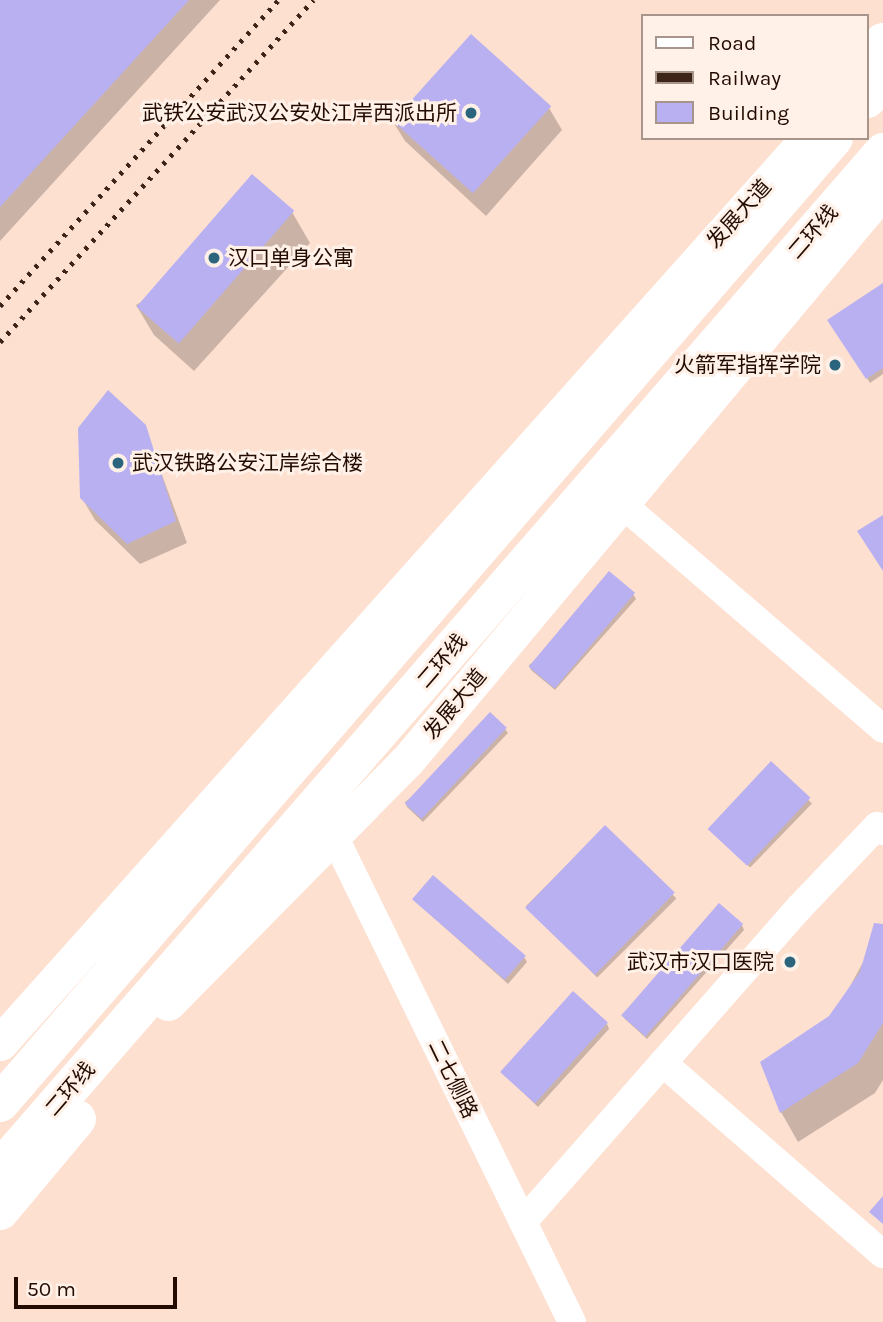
<!DOCTYPE html>
<html>
<head>
<meta charset="utf-8">
<style>
	body { margin:0 }
	#map { position:relative; width:883px; height:1322px; overflow:hidden; background:#fde0d0; font-family:Karla,"Noto Sans SC",sans-serif }
	div>[style] { position:absolute }
	.shadow>* { inset:0; background:#0003; transform-origin:0 0 }
	.building>* { inset:0; background:#b9b0f2; transform-origin:0 0 }
	.minor>* { height:28px; margin:-14px; padding:0 14px; transform-origin:14px; border-radius:14px; background:#fff }
	.major>* { height:35px; margin:-17.5px; padding:0 17.5px; transform-origin:17.5px; border-radius:17.5px; background:#fff }
	.highway>* { height:38px; margin:-19px; padding:0 19px; transform-origin:19px; border-radius:19px; background:#fff }
	.rail>* { height:5px; margin-top:-2.5px; transform-origin:0; background:repeating-linear-gradient(90deg,#3d2419 0 3.5px,transparent 0 10.5px) }
	.dots>* { width:19px; height:19px; translate:-50% -50%; box-sizing:border-box; border:4px solid #fff0e8; border-radius:50% }
	span { translate:-50% -50%; white-space:nowrap; text-align:center; line-height:1.15; -webkit-text-stroke:6px #fff0e8; paint-order:stroke }
	.poi-label { font-size:21px; color:#230b00 }
	.right { translate:-100% -50%; text-align:right }
	.left { translate:0 -50%; text-align:left }
	.street-label { font-size:21px; color:#230b00 }
	.legend { position:absolute; left:641px; top:14px; width:228px; height:126px; box-sizing:border-box; background:#fff0e8; border:2px solid #a7948b; margin:0; padding:9px 12px; list-style:none; font-size:21px; color:#230b00 }
	.legend li { display:flex; align-items:center; gap:14px; height:35px }
	.legend b { width:35px; border:2px solid #a7948b }
	.scale { position:absolute; left:14px; top:1277px; width:163px; height:32px; box-sizing:border-box; border:4px solid #230b00; border-top:0; padding-left:9px; font-size:21px; line-height:24px; white-space:nowrap; color:#230b00; -webkit-text-stroke:5px #fff0e8; paint-order:stroke }
</style>
</head>
<body>
<div id="map">
	<div class="shadow">
		<i style="clip-path:polygon(0 0,220px 0,0 241px)"></i>
		<i style="clip-path:polygon(549px 108px,562px 130px,486px 216px,405px 141px,392px 120px)"></i>
		<i style="clip-path:polygon(292px 212px,310px 243px,194px 371px,154px 335px,136px 305px)"></i>
		<i style="clip-path:polygon(883px 285px,883px 374px,870px 383px,830px 320px)"></i>
		<i style="clip-path:polygon(144px 426px,187px 543px,140px 564px,95px 520px,82px 498px)"></i>
		<i style="clip-path:polygon(633px 594px,636px 599px,555px 690px,531px 670px,529px 665px)"></i>
		<i style="clip-path:polygon(505px 729px,508px 733px,423px 822px,407px 807px,405px 802px)"></i>
		<i style="left:771px;top:764px;width:57px;height:89px;rotate:44deg"></i>
		<i style="left:605px;top:827px;width:101px;height:112px;rotate:45deg"></i>
		<i style="clip-path:polygon(414px 900px,524px 957px,527px 962px,508px 984px)"></i>
		<i style="clip-path:polygon(742px 925px,744px 930px,647px 1039px,625px 1019px,622px 1014px)"></i>
		<i style="clip-path:polygon(883px 926px,883px 1080px,875px 1093px,798px 1142px,781px 1112px)"></i>
		<i style="clip-path:polygon(607px 1024px,609px 1029px,538px 1107px,501px 1071px)"></i>
	</div>
	<div class="building">
		<i style="clip-path:polygon(0 0,189px 0,0 207px)"></i>
		<i style="left:471px;top:34px;width:108px;height:117px;rotate:42deg"></i>
		<i style="left:252px;top:174px;width:56px;height:176px;rotate:41deg"></i>
		<i style="clip-path:polygon(883px 283px,883px 368px,866px 379px,827px 320px)"></i>
		<i style="clip-path:polygon(108px 390px,146px 425px,176px 521px,127px 544px,80px 498px,78px 428px)"></i>
		<i style="clip-path:polygon(883px 515px,883px 571px,857px 531px)"></i>
		<i style="left:609px;top:571px;width:34px;height:125px;rotate:40deg"></i>
		<i style="left:490px;top:712px;width:23px;height:125px;rotate:43deg"></i>
		<i style="left:771px;top:761px;width:54px;height:93px;rotate:43deg"></i>
		<i style="left:605px;top:825px;width:97px;height:115px;rotate:44deg"></i>
		<i style="left:433px;top:875px;width:123px;height:32px;rotate:41deg"></i>
		<i style="left:719px;top:903px;width:32px;height:149px;rotate:41deg"></i>
		<i style="clip-path:polygon(874px 923px,883px 924px,883px 1023px,858px 1063px,780px 1113px,760px 1062px,829px 1016px,860px 972px)"></i>
		<i style="left:573px;top:991px;width:47px;height:109px;rotate:42deg"></i>
		<i style="clip-path:polygon(883px 1196px,883px 1224px,869px 1212px)"></i>
	</div>
	<div class="minor">
		<i style="left:623px;top:505px;width:343px;rotate:40.7deg"></i>
		<i style="left:334px;top:836px;width:541px;rotate:63.91deg"></i>
		<i style="left:663px;top:1063px;width:291px;rotate:41deg"></i>
		<i style="left:523px;top:1222px;width:418px;rotate:-48.7deg"></i>
		<i style="left:799px;top:908px;width:113px;rotate:-46.4deg"></i>
		<i style="left:877px;top:826px;width:8px;rotate:40deg"></i>
	</div>
	<div class="major">
		<i style="left:168px;top:1003px;width:340px;rotate:-45.4deg"></i>
		<i style="left:407px;top:761px;width:743px;rotate:-50.18deg"></i>
		<i style="left:0;top:1043px;width:1213px;rotate:-48.24deg"></i>
	</div>
	<div class="highway">
		<i style="left:867px;top:61px;width:25px;rotate:-50deg"></i>
		<i style="left:867px;top:99px;width:24px;rotate:-48deg"></i>
		<i style="left:0;top:1103px;width:1275px;rotate:-49.16deg"></i>
		<i style="left:0;top:1169px;width:1347px;rotate:-49.03deg"></i>
		<i style="left:0;top:1211px;width:120px;rotate:-50.1deg"></i>
	</div>
	<div class="rail">
		<i style="left:0;top:306px;width:413px;rotate:-47.7deg"></i>
		<i style="left:0;top:342px;width:464px;rotate:-47.5deg"></i>
	</div>
	<div class="dots">
		<i style="left:471px;top:113px;background:#2a647d"></i>
		<i style="left:214px;top:258px;background:#2a647d"></i>
		<i style="left:835px;top:365px;background:#2a647d"></i>
		<i style="left:118px;top:463px;background:#2a647d"></i>
		<i style="left:790px;top:962px;background:#2a647d"></i>
	</div>
	<div class="poi-label">
		<span class="right" style="left:457px;top:113px">武铁公安武汉公安处江岸西派出所</span>
		<span class="left" style="left:228px;top:258px">汉口单身公寓</span>
		<span class="right" style="left:821px;top:365px">火箭军指挥学院</span>
		<span class="left" style="left:132px;top:463px">武汉铁路公安江岸综合楼</span>
		<span class="right" style="left:774px;top:962px">武汉市汉口医院</span>
	</div>
	<div class="street-label">
		<span style="left:739px;top:214px;rotate:-48deg">发展大道</span>
		<span style="left:813px;top:232px;rotate:-49deg">二环线</span>
		<span style="left:442px;top:661px;rotate:-49deg">二环线</span>
		<span style="left:455px;top:704px;rotate:-50deg">发展大道</span>
		<span style="left:453px;top:1079px;rotate:64deg">二七侧路</span>
		<span style="left:70px;top:1089px;rotate:-49deg">二环线</span>
	</div>
	<ul class="legend">
	<li><b style="height:9px;background:#fff"></b>Road</li>
	<li><b style="height:9px;background:#3d2419"></b>Railway</li>
	<li><b style="height:19px;background:#b9b0f2"></b>Building</li>
	</ul>
	<div class="scale">50 m</div>
</div>
</body>
</html>
